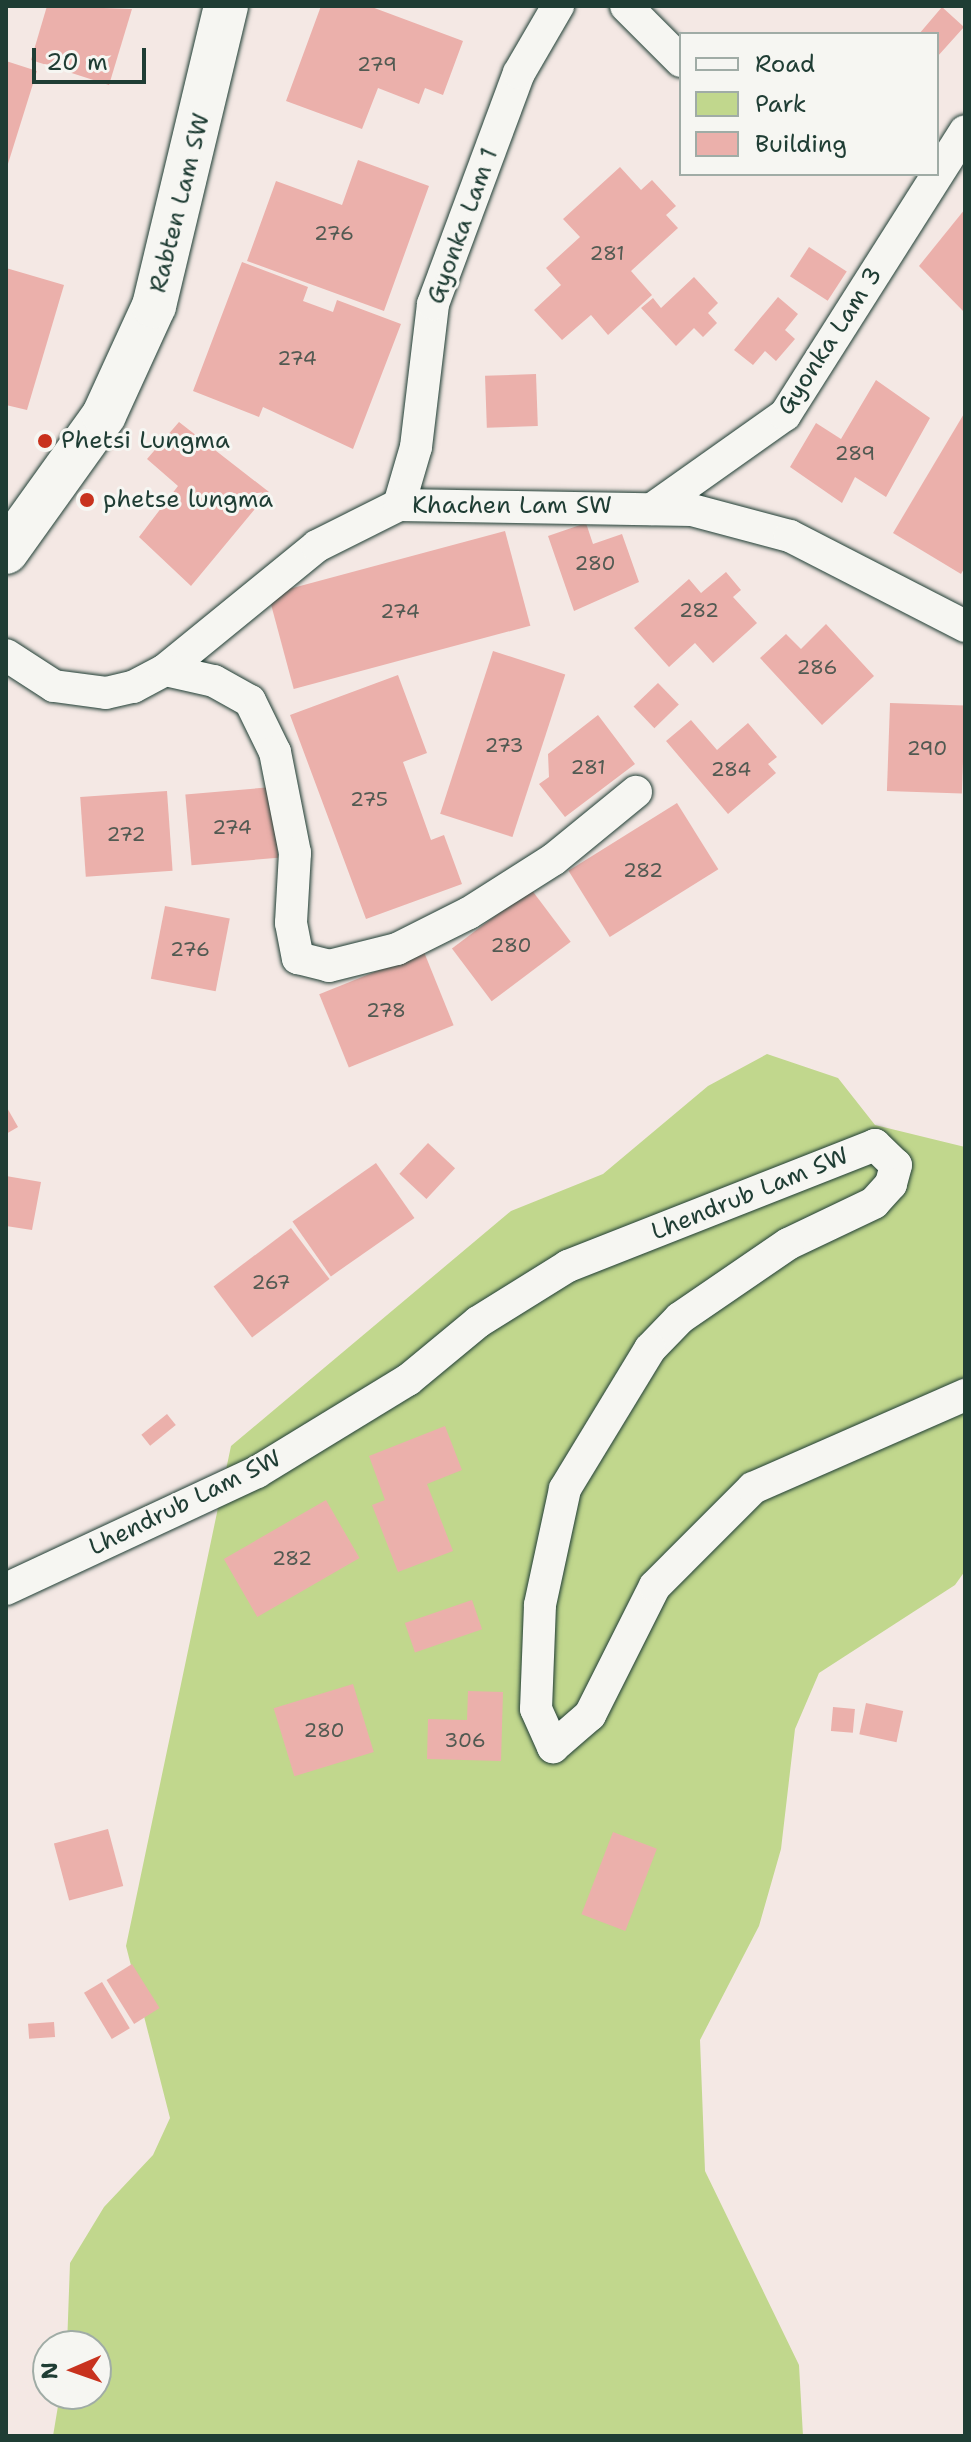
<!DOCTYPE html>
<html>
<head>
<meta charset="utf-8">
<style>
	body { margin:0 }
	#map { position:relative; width:971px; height:2442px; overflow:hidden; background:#f4e8e4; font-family:"Shantell Sans",sans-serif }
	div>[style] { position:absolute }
	.green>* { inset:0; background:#c1d78d }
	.building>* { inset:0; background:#ebb0ab; transform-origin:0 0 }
	.roads { filter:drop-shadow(0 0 2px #1f3d34) drop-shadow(0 0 2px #1f3d34) }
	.street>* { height:32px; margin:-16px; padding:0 16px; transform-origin:16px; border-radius:16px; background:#f6f6f2 }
	.secondary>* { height:44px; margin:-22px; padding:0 22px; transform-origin:22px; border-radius:22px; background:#f6f6f2 }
	.dots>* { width:22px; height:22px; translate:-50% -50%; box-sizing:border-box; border:4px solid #f6f6f2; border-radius:50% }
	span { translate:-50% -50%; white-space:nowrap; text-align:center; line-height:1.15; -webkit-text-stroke:6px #f6f6f2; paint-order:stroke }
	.number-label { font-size:20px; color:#525a52 }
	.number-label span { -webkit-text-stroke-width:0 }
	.street-label { font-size:24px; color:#1f3d34 }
	.poi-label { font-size:24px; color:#1f3d34 }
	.left { translate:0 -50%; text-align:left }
	.frame { position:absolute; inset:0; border:8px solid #1f3d34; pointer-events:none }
	.legend { position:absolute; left:679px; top:32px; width:260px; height:144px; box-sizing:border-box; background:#f6f6f2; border:2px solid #a0aca6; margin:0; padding:10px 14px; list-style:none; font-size:24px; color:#1f3d34 }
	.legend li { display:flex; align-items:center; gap:16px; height:40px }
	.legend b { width:40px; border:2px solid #a0aca6 }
	.north { position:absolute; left:32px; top:2330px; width:80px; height:80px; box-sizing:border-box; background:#f6f6f2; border:2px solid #a0aca6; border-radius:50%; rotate:268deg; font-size:22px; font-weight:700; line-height:32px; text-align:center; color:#1f3d34 }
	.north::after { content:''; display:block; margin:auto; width:28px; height:36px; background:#c8321e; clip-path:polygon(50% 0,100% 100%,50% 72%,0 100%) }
	.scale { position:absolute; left:32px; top:48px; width:114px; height:36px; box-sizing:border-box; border:4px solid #1f3d34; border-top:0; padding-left:10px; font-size:24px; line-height:28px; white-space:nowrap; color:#1f3d34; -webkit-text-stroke:6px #f6f6f2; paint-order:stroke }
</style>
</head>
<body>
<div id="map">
	<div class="green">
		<i style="clip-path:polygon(767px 1054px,838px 1078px,875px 1125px,965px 1147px,965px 1571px,955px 1585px,819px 1673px,795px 1729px,781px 1849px,759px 1926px,700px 2040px,705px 2171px,799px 2365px,803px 2436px,53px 2436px,60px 2394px,96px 2394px,96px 2346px,67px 2346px,70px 2263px,104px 2207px,153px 2155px,170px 2118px,126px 1946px,231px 1446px,511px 1211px,603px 1174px,708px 1086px)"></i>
	</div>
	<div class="building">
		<i style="clip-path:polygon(47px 6px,132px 9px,109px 85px,31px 60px)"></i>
		<i style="clip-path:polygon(321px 6px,369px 6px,463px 41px,443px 95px,425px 88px,419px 104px,378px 88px,362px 129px,286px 101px)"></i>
		<i style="clip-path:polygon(942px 7px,964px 27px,937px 57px,937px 34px,919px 34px)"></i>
		<i style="clip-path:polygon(6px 61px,37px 71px,7px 167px,6px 166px)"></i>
		<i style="clip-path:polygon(358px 160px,429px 186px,384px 311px,247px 261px,276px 181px,342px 205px)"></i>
		<i style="clip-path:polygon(620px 167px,641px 190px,652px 180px,676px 206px,666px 215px,678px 228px,631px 271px,652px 295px,608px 335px,591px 315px,562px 340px,534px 310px,561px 285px,546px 268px,580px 237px,563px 219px)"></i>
		<i style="clip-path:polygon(965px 209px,965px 313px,919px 266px)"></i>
		<i style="left:809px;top:247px;width:45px;height:35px;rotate:33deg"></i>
		<i style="clip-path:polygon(242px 262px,308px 287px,303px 301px,333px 312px,337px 300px,401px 324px,353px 449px,263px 407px,259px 417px,193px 391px)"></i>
		<i style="clip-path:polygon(6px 268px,64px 285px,27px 410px,6px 405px)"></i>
		<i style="clip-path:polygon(694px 277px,718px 303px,708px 313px,717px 323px,703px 337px,694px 328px,676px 346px,641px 308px,653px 298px,661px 308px)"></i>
		<i style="clip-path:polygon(778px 297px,798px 314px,785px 330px,795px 339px,776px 361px,765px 351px,753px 365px,734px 350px)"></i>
		<i style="left:536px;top:374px;width:52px;height:51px;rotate:88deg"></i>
		<i style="clip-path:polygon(876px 380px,930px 418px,886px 497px,855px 477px,842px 503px,790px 467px,816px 423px,841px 439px)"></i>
		<i style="clip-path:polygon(965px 412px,965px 567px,961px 574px,893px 533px)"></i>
		<i style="clip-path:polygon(179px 422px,269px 492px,191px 586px,139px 537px,178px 486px,147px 459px)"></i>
		<i style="clip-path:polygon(586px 523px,593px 544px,622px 534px,639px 582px,574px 611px,548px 536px)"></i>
		<i style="left:505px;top:531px;width:98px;height:245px;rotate:75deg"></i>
		<i style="clip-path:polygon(726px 572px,741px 590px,733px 597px,757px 623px,713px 663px,695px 643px,669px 667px,634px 628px,689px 579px,701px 593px)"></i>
		<i style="clip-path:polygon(826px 624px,874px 676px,822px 725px,760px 658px,786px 634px,801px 649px)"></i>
		<i style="left:493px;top:651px;width:76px;height:171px;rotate:18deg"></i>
		<i style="clip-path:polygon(398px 675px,427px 753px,403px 762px,431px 840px,444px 835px,462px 884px,366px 919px,290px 715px)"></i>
		<i style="left:658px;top:683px;width:30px;height:34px;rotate:46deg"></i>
		<i style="left:890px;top:703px;width:75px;height:88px;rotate:2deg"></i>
		<i style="clip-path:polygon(598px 715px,635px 764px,565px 817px,539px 784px,549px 777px,548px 754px)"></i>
		<i style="clip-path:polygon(691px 720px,717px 750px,748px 723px,777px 757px,768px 764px,776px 773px,728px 814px,666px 741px)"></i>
		<i style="left:272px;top:787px;width:71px;height:87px;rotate:85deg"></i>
		<i style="left:167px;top:791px;width:80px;height:87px;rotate:86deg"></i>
		<i style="left:677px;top:803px;width:78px;height:128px;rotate:58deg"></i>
		<i style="left:531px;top:889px;width:66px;height:99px;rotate:53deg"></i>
		<i style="left:165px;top:906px;width:66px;height:74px;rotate:11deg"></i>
		<i style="left:424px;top:952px;width:79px;height:113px;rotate:68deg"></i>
		<i style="clip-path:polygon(6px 1106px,18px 1127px,6px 1134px)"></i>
		<i style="left:428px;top:1143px;width:37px;height:42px;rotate:43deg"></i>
		<i style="left:376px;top:1163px;width:67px;height:102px;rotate:55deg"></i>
		<i style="clip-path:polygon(6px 1176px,41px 1182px,32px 1230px,6px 1226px)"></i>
		<i style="left:291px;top:1228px;width:64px;height:97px;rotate:53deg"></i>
		<i style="left:167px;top:1414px;width:14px;height:33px;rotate:51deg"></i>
		<i style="clip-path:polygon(445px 1426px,462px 1470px,427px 1484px,453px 1551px,398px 1572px,372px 1505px,385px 1500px,369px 1456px)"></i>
		<i style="left:326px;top:1500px;width:67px;height:118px;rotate:60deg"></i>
		<i style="left:472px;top:1600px;width:31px;height:71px;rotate:71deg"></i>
		<i style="left:353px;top:1684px;width:71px;height:83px;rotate:73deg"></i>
		<i style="clip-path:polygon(468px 1691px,503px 1692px,501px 1761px,427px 1759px,428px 1719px,467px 1720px)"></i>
		<i style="left:866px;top:1703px;width:38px;height:32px;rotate:12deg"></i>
		<i style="left:833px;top:1707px;width:22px;height:24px;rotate:5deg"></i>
		<i style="left:108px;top:1829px;width:59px;height:56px;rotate:75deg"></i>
		<i style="left:613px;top:1832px;width:47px;height:88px;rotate:21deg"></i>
		<i style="left:132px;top:1964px;width:52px;height:30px;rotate:58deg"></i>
		<i style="left:102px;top:1982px;width:54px;height:21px;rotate:59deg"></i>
		<i style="left:54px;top:2022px;width:15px;height:26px;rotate:86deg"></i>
	</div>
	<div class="roads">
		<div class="street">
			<i style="left:626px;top:6px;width:78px;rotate:45deg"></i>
			<i style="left:399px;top:505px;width:60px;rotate:-73.7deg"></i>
			<i style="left:416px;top:447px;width:144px;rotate:-83.2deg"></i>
			<i style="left:433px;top:304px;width:246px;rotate:-69.6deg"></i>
			<i style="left:519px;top:73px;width:78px;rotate:-59.8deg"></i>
			<i style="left:652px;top:509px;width:163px;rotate:-35.3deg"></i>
			<i style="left:785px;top:415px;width:336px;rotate:-57.6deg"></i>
			<i style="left:6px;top:655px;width:57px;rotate:32.9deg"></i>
			<i style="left:54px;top:686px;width:52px;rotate:7.7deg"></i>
			<i style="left:106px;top:693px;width:28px;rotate:-13deg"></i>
			<i style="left:133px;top:687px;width:36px;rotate:-28deg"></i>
			<i style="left:165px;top:670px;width:196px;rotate:-39.2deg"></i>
			<i style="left:317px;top:546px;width:92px;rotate:-26.6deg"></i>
			<i style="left:399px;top:505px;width:293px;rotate:1deg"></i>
			<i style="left:692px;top:510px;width:101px;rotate:14.9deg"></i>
			<i style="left:790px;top:536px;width:197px;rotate:27.2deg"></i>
			<i style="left:165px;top:670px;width:50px;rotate:12.7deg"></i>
			<i style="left:214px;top:681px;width:41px;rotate:29.1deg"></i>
			<i style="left:250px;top:701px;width:57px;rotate:63.9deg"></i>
			<i style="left:275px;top:752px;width:103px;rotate:78.8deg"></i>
			<i style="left:295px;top:853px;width:70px;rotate:93.3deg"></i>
			<i style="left:291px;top:923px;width:36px;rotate:79deg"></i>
			<i style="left:298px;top:958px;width:32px;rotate:14deg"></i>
			<i style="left:329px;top:966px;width:70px;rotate:-14deg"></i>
			<i style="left:397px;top:949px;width:80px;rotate:-26.6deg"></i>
			<i style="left:469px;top:913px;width:101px;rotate:-32.4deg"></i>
			<i style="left:554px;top:859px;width:106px;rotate:-39.3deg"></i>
			<i style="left:6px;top:1589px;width:277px;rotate:-25deg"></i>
			<i style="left:257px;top:1472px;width:177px;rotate:-31.4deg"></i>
			<i style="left:408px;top:1380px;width:91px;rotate:-39.6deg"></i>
			<i style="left:478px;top:1322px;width:106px;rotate:-31.9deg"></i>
			<i style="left:568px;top:1266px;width:330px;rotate:-21.5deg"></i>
			<i style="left:875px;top:1145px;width:29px;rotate:44deg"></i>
			<i style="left:896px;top:1165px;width:20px;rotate:105deg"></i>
			<i style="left:891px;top:1184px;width:25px;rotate:132deg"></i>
			<i style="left:874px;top:1203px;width:95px;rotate:154.5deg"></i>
			<i style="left:788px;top:1244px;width:131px;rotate:145.6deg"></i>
			<i style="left:680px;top:1318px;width:43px;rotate:134.1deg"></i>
			<i style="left:650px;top:1349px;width:164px;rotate:121.3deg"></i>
			<i style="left:565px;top:1489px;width:119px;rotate:102.2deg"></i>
			<i style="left:540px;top:1605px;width:104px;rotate:92.2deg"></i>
			<i style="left:536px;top:1709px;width:42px;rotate:65.9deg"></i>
			<i style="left:553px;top:1747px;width:49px;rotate:-40.9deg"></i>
			<i style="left:590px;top:1715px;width:144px;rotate:-63.3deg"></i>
			<i style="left:655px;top:1586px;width:139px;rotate:-45deg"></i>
			<i style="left:753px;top:1488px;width:232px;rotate:-23.7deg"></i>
		</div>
		<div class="secondary">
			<i style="left:6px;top:552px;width:168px;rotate:-54.4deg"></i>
			<i style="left:104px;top:415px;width:120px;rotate:-65.4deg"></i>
			<i style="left:154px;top:306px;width:309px;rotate:-76.5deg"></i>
		</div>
	</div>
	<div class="dots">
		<i style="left:45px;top:441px;background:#c8321e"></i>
		<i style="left:87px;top:500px;background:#c8321e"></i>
	</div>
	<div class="number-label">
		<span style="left:377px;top:64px">279</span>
		<span style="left:334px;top:233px">276</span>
		<span style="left:607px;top:253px">281</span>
		<span style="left:297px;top:358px">274</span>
		<span style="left:855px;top:453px">289</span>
		<span style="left:595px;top:563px">280</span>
		<span style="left:699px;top:610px">282</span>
		<span style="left:400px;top:611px">274</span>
		<span style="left:817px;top:667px">286</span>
		<span style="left:504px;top:745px">273</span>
		<span style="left:927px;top:748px">290</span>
		<span style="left:588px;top:767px">281</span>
		<span style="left:731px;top:769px">284</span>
		<span style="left:369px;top:799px">275</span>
		<span style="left:232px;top:827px">274</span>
		<span style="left:126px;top:834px">272</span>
		<span style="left:643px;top:870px">282</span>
		<span style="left:511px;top:945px">280</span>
		<span style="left:190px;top:949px">276</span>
		<span style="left:386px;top:1010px">278</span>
		<span style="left:271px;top:1282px">267</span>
		<span style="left:292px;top:1558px">282</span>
		<span style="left:324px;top:1730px">280</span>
		<span style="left:465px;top:1740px">306</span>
	</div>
	<div class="street-label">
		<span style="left:180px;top:203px;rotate:-76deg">Rabten Lam SW</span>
		<span style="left:463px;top:226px;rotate:-70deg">Gyonka Lam 1</span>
		<span style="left:830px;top:341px;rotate:-57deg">Gyonka Lam 3</span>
		<span style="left:512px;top:506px">Khachen Lam SW</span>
		<span style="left:750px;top:1194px;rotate:-22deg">Lhendrub Lam SW</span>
		<span style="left:185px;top:1503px;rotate:-26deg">Lhendrub Lam SW</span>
	</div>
	<div class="poi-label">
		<span class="left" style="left:61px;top:441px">Phetsi Lungma</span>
		<span class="left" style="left:103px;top:500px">phetse lungma</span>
	</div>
	<div class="frame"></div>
	<ul class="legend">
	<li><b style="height:10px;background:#f6f6f2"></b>Road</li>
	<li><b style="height:22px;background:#c1d78d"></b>Park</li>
	<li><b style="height:22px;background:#ebb0ab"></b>Building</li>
	</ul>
	<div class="north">N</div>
	<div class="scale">20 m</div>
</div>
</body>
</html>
